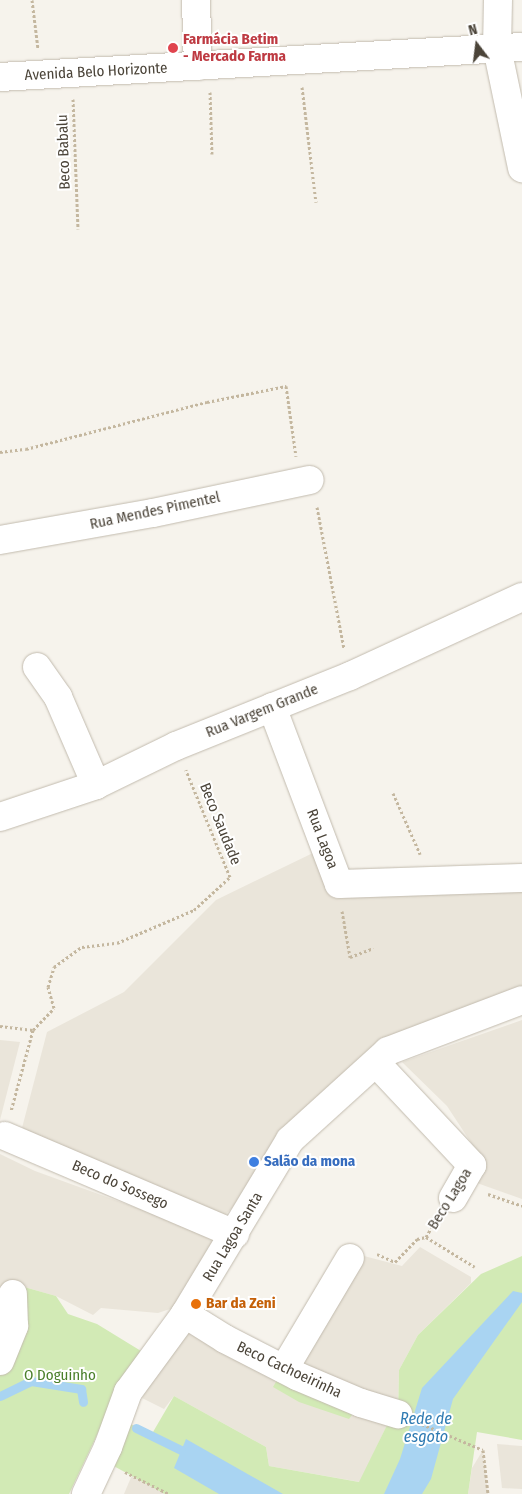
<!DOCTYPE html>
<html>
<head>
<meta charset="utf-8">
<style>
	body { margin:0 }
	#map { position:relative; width:522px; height:1494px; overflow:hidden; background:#f6f3ec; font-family:"Fira Sans Condensed",sans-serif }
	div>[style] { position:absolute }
	.residential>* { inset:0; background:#eae5da }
	.green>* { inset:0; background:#d2eab5 }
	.water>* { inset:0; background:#a9d4f2 }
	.stream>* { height:9px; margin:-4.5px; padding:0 4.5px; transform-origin:4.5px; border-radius:4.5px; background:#a9d4f2 }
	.path>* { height:3px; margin-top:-1.5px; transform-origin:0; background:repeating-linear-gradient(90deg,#c4b79f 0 2.5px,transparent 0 5px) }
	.roads { filter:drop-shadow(0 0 1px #c2bbae) drop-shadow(0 0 1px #c2bbae) }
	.minor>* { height:28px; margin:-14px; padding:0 14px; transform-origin:14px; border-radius:14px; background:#fff }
	.dots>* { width:14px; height:14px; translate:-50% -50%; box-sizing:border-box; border:2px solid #fff; border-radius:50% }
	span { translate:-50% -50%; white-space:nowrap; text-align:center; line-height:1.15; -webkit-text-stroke:4px #fff; paint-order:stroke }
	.health-label { font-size:15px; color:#be3a42; font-weight:700 }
	.left { translate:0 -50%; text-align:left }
	.street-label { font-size:15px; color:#4b4439 }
	.shop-label { font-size:15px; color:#366cbe; font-weight:700 }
	.food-label { font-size:15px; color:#c56008; font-weight:700 }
	.park-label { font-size:15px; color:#4a7f2a }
	.water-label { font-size:16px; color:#2e7ab2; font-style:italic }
	.north { position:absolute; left:452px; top:20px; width:50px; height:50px; -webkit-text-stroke:4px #fff; paint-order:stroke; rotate:345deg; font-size:14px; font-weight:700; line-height:20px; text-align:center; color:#4b4439 }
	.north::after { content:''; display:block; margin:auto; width:18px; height:22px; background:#4b4439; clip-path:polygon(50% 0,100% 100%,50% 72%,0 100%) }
</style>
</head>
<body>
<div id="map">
	<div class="residential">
		<i style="clip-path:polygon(315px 852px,339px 884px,522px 877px,522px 1004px,377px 1064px,222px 1218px,22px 1128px,47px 1032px,124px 992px,216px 900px)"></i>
		<i style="clip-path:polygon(522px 1020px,522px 1199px,477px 1183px,483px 1161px,447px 1106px,402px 1062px)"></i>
		<i style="clip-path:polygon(0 1040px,20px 1042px,0 1120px)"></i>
		<i style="clip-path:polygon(0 1154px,35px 1171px,217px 1237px,182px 1305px,158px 1313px,101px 1308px,93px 1315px,56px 1296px,10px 1283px,0 1342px)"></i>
		<i style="clip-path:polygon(420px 1247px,471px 1277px,471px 1283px,418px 1335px,399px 1370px,398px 1406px,297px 1361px,347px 1275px,364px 1256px,402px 1266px)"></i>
		<i style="clip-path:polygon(190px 1330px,388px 1423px,360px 1482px,269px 1466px,266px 1447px,174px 1396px,164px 1409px,142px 1398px,160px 1364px)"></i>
		<i style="clip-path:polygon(497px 1444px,522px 1446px,522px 1489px,502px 1488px)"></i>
		<i style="clip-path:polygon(483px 1450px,488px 1494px,468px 1494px,472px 1468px)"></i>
		<i style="clip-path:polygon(132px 1475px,169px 1494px,124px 1494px)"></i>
	</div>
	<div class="green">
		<i style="clip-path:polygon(522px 1256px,522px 1440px,477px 1432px,468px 1494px,165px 1494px,110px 1464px,126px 1423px,153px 1432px,174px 1396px,266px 1447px,269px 1466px,359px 1482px,388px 1423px,398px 1414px,399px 1370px,418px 1335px,481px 1274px)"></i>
		<i style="clip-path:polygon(10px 1283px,56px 1296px,68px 1314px,97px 1324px,141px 1351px,125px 1376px,69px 1494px,0 1494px,0 1358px)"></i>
		<i style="clip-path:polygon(281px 1373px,361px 1403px,349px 1419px,299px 1402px,273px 1387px)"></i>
	</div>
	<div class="water">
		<i style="clip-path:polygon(513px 1291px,522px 1293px,522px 1302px,453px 1399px,431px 1479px,422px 1494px,384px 1494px,400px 1459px,422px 1388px)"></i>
		<i style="clip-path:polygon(186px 1439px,283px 1494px,219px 1494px,174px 1468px)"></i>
	</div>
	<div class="stream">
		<i style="left:0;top:1396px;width:34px;rotate:-26deg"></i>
		<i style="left:31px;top:1381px;width:51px;rotate:9.1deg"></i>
		<i style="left:81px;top:1389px;width:13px;rotate:81deg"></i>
		<i style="left:136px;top:1428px;width:50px;rotate:26.1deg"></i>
	</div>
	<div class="path">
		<i style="left:32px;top:0;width:49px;rotate:83deg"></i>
		<i style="left:302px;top:87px;width:116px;rotate:83.1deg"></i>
		<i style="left:210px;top:92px;width:62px;rotate:88.2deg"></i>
		<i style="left:73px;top:99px;width:130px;rotate:87.8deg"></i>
		<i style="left:0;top:452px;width:26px;rotate:-7deg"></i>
		<i style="left:26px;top:449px;width:187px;rotate:-14.6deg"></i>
		<i style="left:207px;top:402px;width:81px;rotate:-11.4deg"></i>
		<i style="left:286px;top:386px;width:71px;rotate:81.9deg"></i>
		<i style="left:317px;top:507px;width:144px;rotate:79.2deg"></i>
		<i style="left:393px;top:793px;width:67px;rotate:66.1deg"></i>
		<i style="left:342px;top:911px;width:47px;rotate:80.1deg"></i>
		<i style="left:350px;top:957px;width:25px;rotate:-21deg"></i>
		<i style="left:0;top:1026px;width:33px;rotate:7deg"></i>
		<i style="left:33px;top:1030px;width:84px;rotate:105.2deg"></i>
		<i style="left:33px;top:1030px;width:30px;rotate:-46deg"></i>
		<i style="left:54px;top:1008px;width:22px;rotate:-106deg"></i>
		<i style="left:48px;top:987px;width:21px;rotate:-73deg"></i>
		<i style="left:54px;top:967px;width:34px;rotate:-36deg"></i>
		<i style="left:82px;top:947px;width:35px;rotate:-7deg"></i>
		<i style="left:117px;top:943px;width:84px;rotate:-23.2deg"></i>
		<i style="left:194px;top:910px;width:49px;rotate:-42.5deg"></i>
		<i style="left:230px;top:877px;width:116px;rotate:-112.4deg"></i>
		<i style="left:488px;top:1194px;width:36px;rotate:19deg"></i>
		<i style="left:426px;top:1237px;width:57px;rotate:31.5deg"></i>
		<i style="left:377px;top:1254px;width:20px;rotate:24deg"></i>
		<i style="left:395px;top:1262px;width:32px;rotate:-46deg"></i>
		<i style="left:417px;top:1239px;width:9px;rotate:-13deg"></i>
		<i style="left:426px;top:1237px;width:20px;rotate:-60deg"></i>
		<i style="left:422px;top:1424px;width:66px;rotate:23.1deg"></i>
		<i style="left:483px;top:1450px;width:44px;rotate:83.5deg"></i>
		<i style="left:125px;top:1472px;width:49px;rotate:26.6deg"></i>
	</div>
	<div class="roads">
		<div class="minor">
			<i style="left:196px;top:0;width:66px;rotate:88.3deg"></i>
			<i style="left:498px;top:0;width:48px;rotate:91.2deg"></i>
			<i style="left:497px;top:48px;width:123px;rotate:78.2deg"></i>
			<i style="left:0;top:77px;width:523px;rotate:-3.29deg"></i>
			<i style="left:0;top:540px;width:155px;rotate:-10deg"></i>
			<i style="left:153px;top:513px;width:160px;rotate:-11.9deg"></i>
			<i style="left:37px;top:667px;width:37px;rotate:55deg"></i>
			<i style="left:58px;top:697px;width:96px;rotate:66.6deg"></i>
			<i style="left:272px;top:707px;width:189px;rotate:69.3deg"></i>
			<i style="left:339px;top:884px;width:183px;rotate:-1.9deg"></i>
			<i style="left:0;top:817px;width:101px;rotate:-18.4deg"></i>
			<i style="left:96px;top:785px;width:89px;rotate:-26deg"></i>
			<i style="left:176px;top:746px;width:188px;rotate:-21.9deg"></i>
			<i style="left:350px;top:676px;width:189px;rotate:-24.7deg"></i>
			<i style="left:377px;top:1064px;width:139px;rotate:46.8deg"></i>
			<i style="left:472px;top:1165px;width:38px;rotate:120deg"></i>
			<i style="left:5px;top:1136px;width:250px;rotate:23.1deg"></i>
			<i style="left:185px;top:1314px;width:47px;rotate:32deg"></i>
			<i style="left:225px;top:1339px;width:81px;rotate:27.2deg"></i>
			<i style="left:297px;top:1376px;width:69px;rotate:22.9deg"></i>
			<i style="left:361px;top:1403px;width:39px;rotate:17deg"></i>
			<i style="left:0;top:1361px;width:38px;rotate:-68deg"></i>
			<i style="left:14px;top:1326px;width:32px;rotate:-92deg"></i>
			<i style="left:284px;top:1369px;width:129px;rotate:-59.3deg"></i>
			<i style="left:86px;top:1494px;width:52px;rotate:-64.9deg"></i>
			<i style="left:108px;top:1447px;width:59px;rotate:-70deg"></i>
			<i style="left:128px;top:1392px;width:97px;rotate:-53.8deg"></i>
			<i style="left:185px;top:1314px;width:203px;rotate:-58.9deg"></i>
			<i style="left:290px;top:1140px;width:132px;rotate:-42.2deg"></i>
			<i style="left:388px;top:1051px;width:143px;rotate:-20.8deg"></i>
		</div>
	</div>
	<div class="dots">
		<i style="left:173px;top:48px;background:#e0444e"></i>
		<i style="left:254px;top:1162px;background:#3f7fe0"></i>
		<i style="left:196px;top:1304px;background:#e8710a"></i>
	</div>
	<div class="health-label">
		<span class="left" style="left:183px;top:48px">Farmácia Betim<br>- Mercado Farma</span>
	</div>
	<div class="street-label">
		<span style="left:96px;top:72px;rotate:-3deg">Avenida Belo Horizonte</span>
		<span style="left:64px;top:152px;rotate:-92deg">Beco Babalu</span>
		<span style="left:155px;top:511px;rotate:-12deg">Rua Mendes Pimentel</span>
		<span style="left:262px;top:711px;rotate:-22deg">Rua Vargem Grande</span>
		<span style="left:220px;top:824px;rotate:68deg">Beco Saudade</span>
		<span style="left:322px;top:839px;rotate:69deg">Rua Lagoa</span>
		<span style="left:120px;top:1185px;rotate:23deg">Beco do Sossego</span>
		<span style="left:450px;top:1199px;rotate:-58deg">Beco Lagoa</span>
		<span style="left:233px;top:1237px;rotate:-59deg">Rua Lagoa Santa</span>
		<span style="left:289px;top:1370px;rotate:25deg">Beco Cachoeirinha</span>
	</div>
	<div class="shop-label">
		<span class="left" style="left:264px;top:1162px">Salão da mona</span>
	</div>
	<div class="food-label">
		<span class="left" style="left:206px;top:1304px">Bar da Zeni</span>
	</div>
	<div class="park-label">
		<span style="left:60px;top:1376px">O Doguinho</span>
	</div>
	<div class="water-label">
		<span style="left:426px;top:1428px">Rede de<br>esgoto</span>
	</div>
	<div class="north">N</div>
</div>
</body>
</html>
